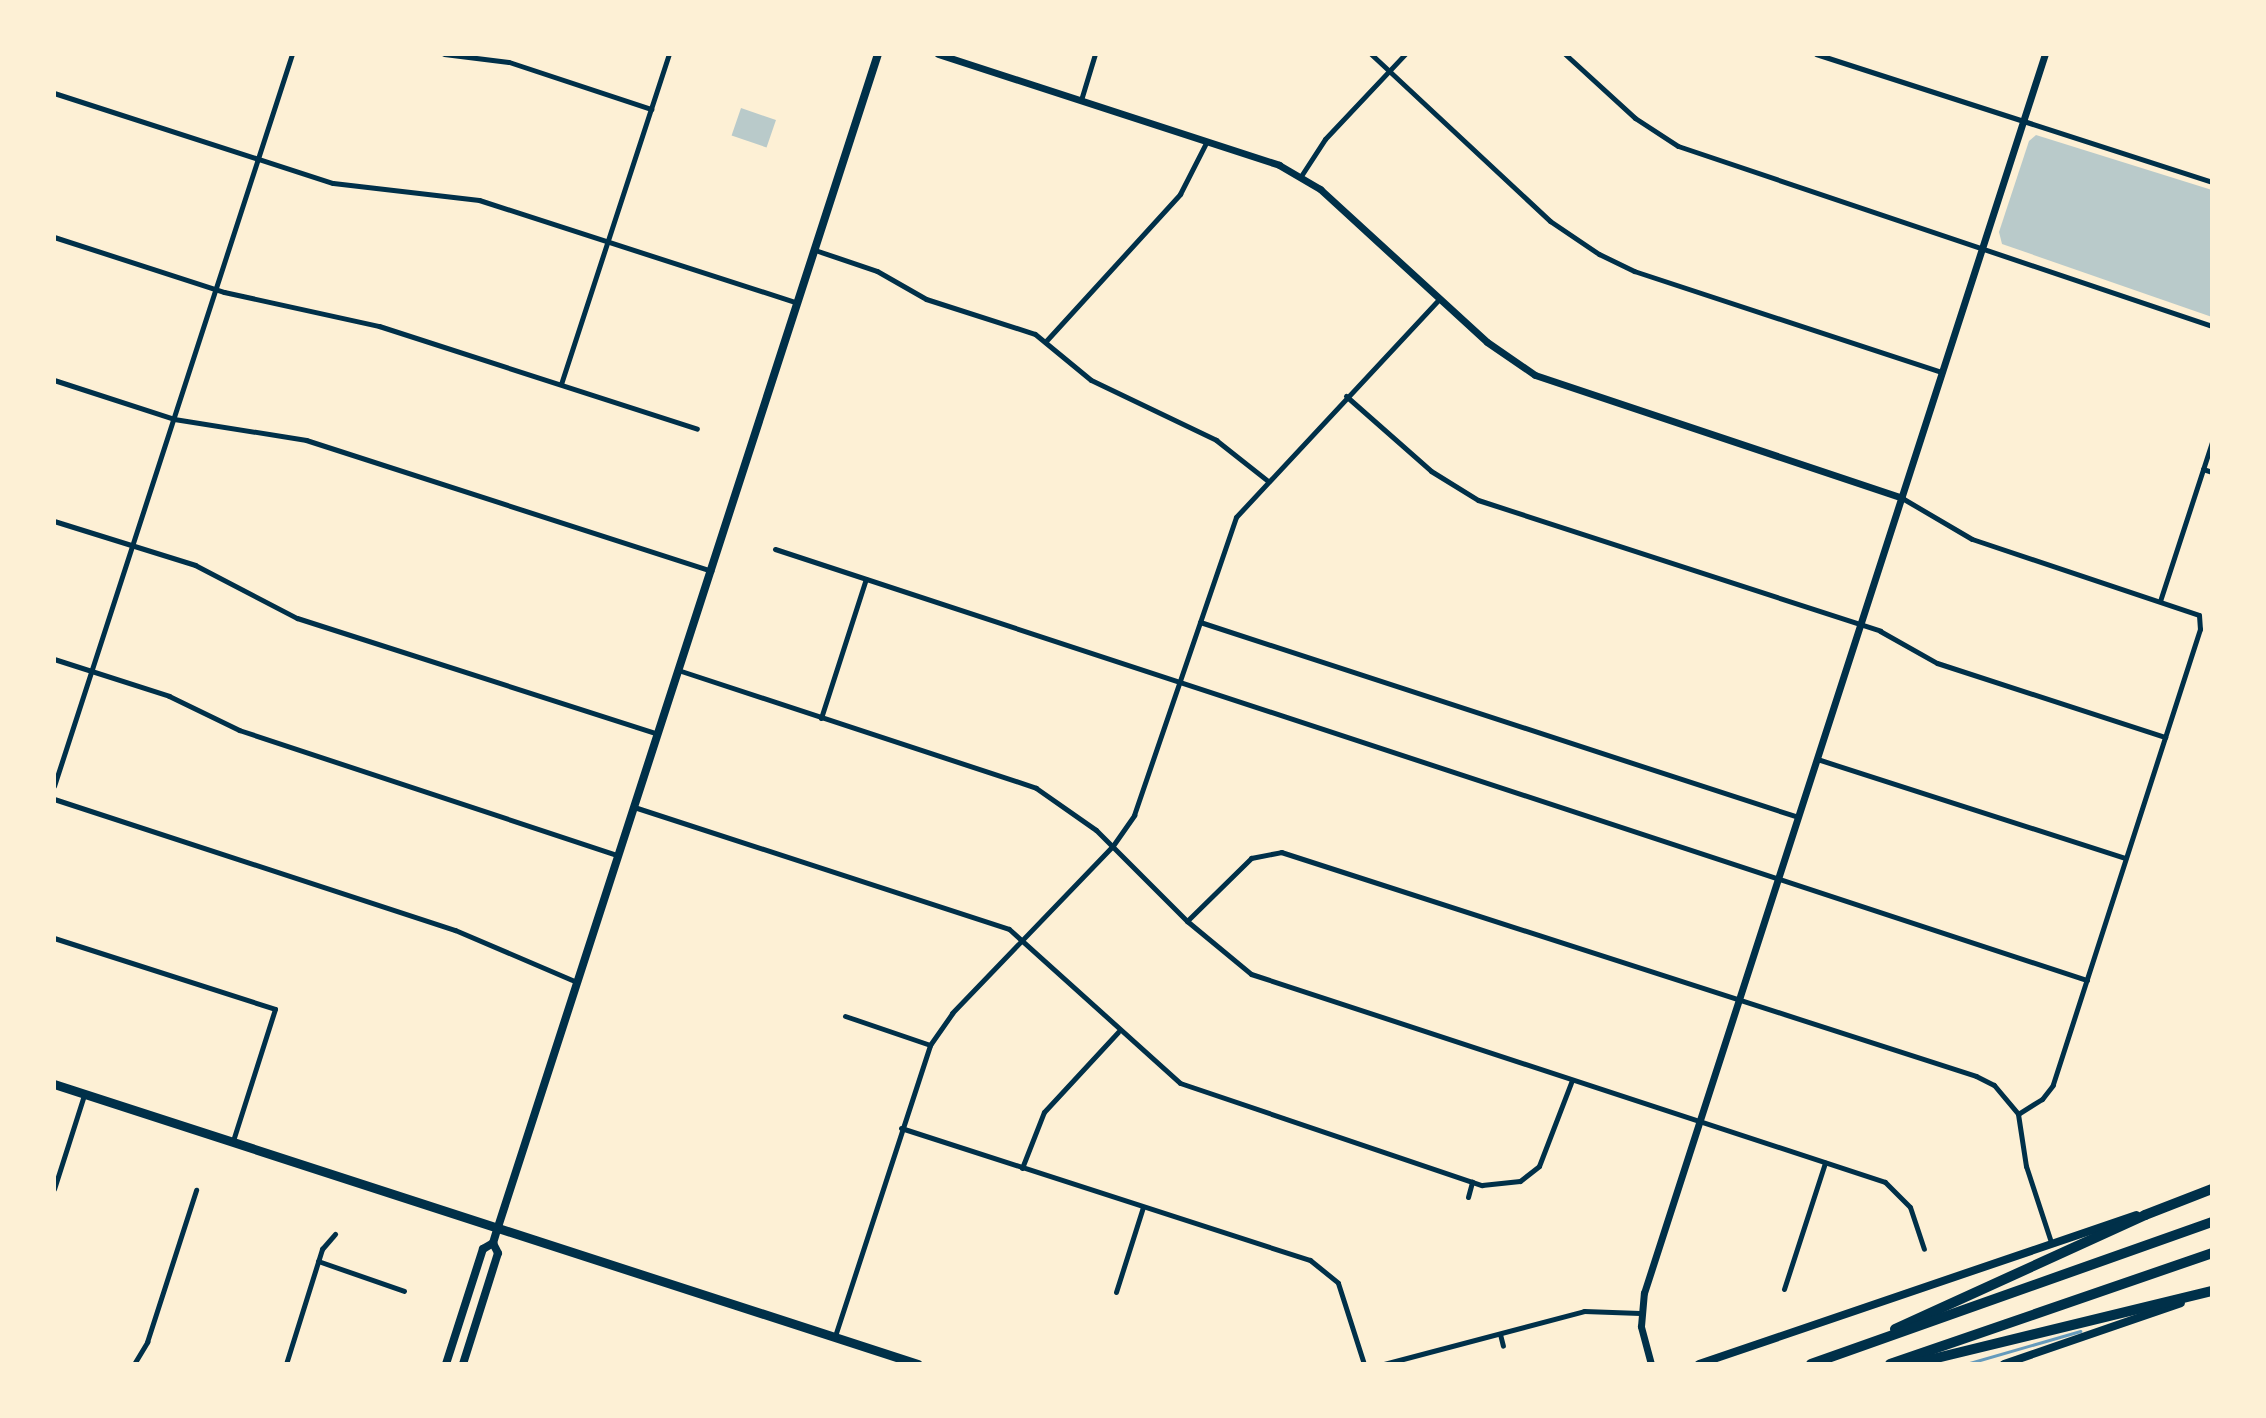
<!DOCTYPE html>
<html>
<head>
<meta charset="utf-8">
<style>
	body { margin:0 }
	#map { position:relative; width:2266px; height:1418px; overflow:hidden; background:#fdf0d5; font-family:Cabin,sans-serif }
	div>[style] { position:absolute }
	.green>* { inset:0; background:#b9caca; transform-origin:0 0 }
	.stream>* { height:3px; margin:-1.5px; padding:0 1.5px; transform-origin:1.5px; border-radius:1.5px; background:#669bbc }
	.minor>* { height:5px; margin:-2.5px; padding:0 2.5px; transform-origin:2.5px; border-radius:2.5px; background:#003049 }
	.tertiary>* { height:7px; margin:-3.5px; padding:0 3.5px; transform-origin:3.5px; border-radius:3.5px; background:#003049 }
	.secondary>* { height:8px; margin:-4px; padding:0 4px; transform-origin:4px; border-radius:4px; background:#003049 }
	.primary>* { height:9px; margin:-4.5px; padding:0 4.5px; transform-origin:4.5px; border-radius:4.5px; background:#003049 }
	.motorway>* { height:10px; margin:-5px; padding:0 5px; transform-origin:5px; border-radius:5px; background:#003049 }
	span { translate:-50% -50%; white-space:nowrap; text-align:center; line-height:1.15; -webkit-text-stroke:8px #fdf0d5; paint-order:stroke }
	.frame { position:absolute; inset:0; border:56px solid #fdf0d5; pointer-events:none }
</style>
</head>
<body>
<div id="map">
	<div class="green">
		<i style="left:741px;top:108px;width:37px;height:29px;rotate:19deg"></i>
		<i style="clip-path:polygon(2036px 135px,2212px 190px,2212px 317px,2002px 244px,1999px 232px,2029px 141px)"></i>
	</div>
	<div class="stream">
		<i style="left:1966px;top:1364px;width:119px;rotate:-16.1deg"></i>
	</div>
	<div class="minor">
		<i style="left:444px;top:54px;width:65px;rotate:7deg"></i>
		<i style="left:509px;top:62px;width:150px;rotate:18.3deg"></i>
		<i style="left:1371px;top:54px;width:245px;rotate:43deg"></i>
		<i style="left:1550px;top:221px;width:59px;rotate:34deg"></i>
		<i style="left:1599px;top:254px;width:39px;rotate:26deg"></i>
		<i style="left:1634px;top:271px;width:324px;rotate:18.2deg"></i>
		<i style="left:1565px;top:54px;width:95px;rotate:42.4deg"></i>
		<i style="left:1635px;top:118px;width:51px;rotate:33.1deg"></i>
		<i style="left:1678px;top:146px;width:564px;rotate:18.63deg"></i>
		<i style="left:1816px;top:54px;width:416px;rotate:17.9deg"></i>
		<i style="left:54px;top:93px;width:293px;rotate:17.9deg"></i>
		<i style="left:333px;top:183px;width:147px;rotate:6.6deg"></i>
		<i style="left:479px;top:200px;width:334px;rotate:17.9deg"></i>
		<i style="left:1081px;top:100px;width:48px;rotate:-73.1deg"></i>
		<i style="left:1301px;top:176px;width:44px;rotate:-57deg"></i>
		<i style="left:1325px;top:139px;width:117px;rotate:-46.7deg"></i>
		<i style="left:54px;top:237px;width:179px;rotate:17.9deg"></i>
		<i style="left:224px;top:292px;width:159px;rotate:12.4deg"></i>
		<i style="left:379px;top:326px;width:334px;rotate:17.9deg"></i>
		<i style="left:815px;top:250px;width:65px;rotate:18.7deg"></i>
		<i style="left:877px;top:271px;width:56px;rotate:29.7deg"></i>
		<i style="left:926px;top:299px;width:114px;rotate:17.8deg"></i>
		<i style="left:1035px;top:334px;width:72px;rotate:39.4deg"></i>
		<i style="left:1091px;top:380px;width:139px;rotate:25.6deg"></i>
		<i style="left:1216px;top:440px;width:66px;rotate:38.3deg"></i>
		<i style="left:1046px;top:341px;width:199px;rotate:-47.6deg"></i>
		<i style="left:1180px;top:194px;width:59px;rotate:-63deg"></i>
		<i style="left:54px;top:380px;width:126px;rotate:18deg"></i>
		<i style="left:174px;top:419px;width:134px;rotate:9deg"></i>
		<i style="left:306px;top:440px;width:426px;rotate:17.9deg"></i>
		<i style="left:561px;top:384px;width:347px;rotate:-71.9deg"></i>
		<i style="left:1346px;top:396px;width:113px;rotate:41.4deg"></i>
		<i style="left:1431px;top:471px;width:55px;rotate:31.7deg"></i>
		<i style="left:1478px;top:500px;width:423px;rotate:18deg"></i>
		<i style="left:1880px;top:631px;width:65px;rotate:29.3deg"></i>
		<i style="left:1937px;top:663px;width:240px;rotate:18deg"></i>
		<i style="left:2203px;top:469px;width:9px;rotate:18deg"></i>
		<i style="left:1902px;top:498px;width:81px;rotate:30.4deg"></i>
		<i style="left:1972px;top:539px;width:239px;rotate:18.5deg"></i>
		<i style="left:2199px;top:615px;width:14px;rotate:86deg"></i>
		<i style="left:2200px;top:629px;width:479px;rotate:107.9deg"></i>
		<i style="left:2053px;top:1085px;width:18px;rotate:128deg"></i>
		<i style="left:2042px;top:1099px;width:28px;rotate:148deg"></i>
		<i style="left:54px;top:521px;width:148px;rotate:17.3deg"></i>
		<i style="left:195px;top:565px;width:115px;rotate:27.5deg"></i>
		<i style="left:297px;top:618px;width:379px;rotate:17.8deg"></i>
		<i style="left:775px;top:549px;width:1381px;rotate:18.19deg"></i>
		<i style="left:2160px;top:601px;width:167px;rotate:-71.9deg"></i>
		<i style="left:1200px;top:622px;width:629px;rotate:18.06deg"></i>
		<i style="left:54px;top:659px;width:121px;rotate:17.8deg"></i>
		<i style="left:169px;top:696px;width:78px;rotate:25.9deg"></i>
		<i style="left:239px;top:730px;width:399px;rotate:18.3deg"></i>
		<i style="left:678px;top:670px;width:377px;rotate:18.2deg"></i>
		<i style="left:1036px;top:788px;width:73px;rotate:35deg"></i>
		<i style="left:1096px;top:830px;width:129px;rotate:45deg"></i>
		<i style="left:1187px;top:921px;width:83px;rotate:39.6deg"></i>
		<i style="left:1251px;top:974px;width:667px;rotate:18.16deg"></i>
		<i style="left:1885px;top:1182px;width:35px;rotate:45deg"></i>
		<i style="left:1910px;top:1207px;width:44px;rotate:71.6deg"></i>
		<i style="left:821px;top:718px;width:146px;rotate:-72.1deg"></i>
		<i style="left:1817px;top:759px;width:324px;rotate:17.8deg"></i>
		<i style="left:54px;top:786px;width:770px;rotate:-71.99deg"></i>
		<i style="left:54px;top:799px;width:422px;rotate:18.1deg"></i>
		<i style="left:455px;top:930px;width:133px;rotate:23.1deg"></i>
		<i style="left:634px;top:807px;width:394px;rotate:18deg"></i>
		<i style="left:1009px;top:929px;width:230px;rotate:42deg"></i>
		<i style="left:1180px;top:1083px;width:319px;rotate:18.7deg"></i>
		<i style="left:1482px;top:1185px;width:38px;rotate:-6deg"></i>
		<i style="left:1520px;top:1181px;width:24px;rotate:-38deg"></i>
		<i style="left:1539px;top:1166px;width:92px;rotate:-69deg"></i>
		<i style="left:1187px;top:921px;width:90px;rotate:-44.5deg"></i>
		<i style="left:1251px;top:858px;width:31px;rotate:-11deg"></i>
		<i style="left:1281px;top:852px;width:730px;rotate:17.86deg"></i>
		<i style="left:1976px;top:1076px;width:20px;rotate:27deg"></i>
		<i style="left:1994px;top:1085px;width:38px;rotate:50deg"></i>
		<i style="left:2018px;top:1114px;width:53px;rotate:81.3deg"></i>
		<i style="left:2026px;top:1166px;width:80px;rotate:71.8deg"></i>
		<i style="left:54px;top:938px;width:232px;rotate:17.8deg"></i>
		<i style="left:275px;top:1009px;width:139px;rotate:107.7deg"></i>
		<i style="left:845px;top:1016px;width:90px;rotate:18.8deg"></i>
		<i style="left:901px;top:1128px;width:430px;rotate:17.9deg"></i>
		<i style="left:1310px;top:1260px;width:36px;rotate:39deg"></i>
		<i style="left:1338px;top:1283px;width:85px;rotate:72.2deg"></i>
		<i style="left:1022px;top:1168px;width:60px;rotate:-68.6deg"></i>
		<i style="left:1044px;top:1112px;width:109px;rotate:-47.2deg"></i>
		<i style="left:54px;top:1189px;width:99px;rotate:-72.3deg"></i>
		<i style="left:1468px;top:1197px;width:16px;rotate:-75deg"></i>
		<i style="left:318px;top:1261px;width:91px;rotate:19.2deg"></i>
		<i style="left:1784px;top:1289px;width:133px;rotate:-72deg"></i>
		<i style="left:1116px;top:1292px;width:89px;rotate:-72.4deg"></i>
		<i style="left:1500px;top:1334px;width:12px;rotate:76deg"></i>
		<i style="left:835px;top:1336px;width:306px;rotate:-71.9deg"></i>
		<i style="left:930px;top:1045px;width:39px;rotate:-55deg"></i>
		<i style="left:952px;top:1013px;width:231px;rotate:-46.1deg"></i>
		<i style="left:1112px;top:847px;width:39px;rotate:-55deg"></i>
		<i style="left:1134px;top:815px;width:315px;rotate:-71.1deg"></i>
		<i style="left:1236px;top:517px;width:299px;rotate:-47deg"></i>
		<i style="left:134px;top:1364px;width:26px;rotate:-59deg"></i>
		<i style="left:147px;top:1342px;width:160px;rotate:-72.1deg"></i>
		<i style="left:286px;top:1364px;width:121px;rotate:-72.6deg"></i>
		<i style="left:322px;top:1249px;width:20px;rotate:-49deg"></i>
		<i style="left:1384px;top:1364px;width:207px;rotate:-14.8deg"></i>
		<i style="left:1584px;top:1311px;width:56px;rotate:2deg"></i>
	</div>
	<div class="tertiary">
		<i style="left:938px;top:54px;width:359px;rotate:18deg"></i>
		<i style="left:1279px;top:165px;width:48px;rotate:30.3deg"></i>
		<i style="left:1320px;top:189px;width:226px;rotate:42.5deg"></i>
		<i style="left:1487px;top:342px;width:58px;rotate:34.5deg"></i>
		<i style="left:1535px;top:375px;width:387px;rotate:18.5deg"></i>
		<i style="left:1651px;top:1364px;width:39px;rotate:-105deg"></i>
		<i style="left:1641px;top:1326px;width:33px;rotate:-85deg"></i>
		<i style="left:1644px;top:1293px;width:1302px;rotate:-72.07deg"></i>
	</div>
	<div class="secondary">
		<i style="left:446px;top:1364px;width:121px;rotate:-72.2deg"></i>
		<i style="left:483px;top:1249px;width:12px;rotate:-31deg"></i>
		<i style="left:463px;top:1364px;width:116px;rotate:-72.5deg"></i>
		<i style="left:498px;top:1253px;width:11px;rotate:-117deg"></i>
		<i style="left:493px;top:1243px;width:17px;rotate:-73deg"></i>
		<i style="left:498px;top:1227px;width:1233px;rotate:-72.05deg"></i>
		<i style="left:1699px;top:1364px;width:462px;rotate:-18.8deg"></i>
		<i style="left:2004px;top:1364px;width:187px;rotate:-19deg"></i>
	</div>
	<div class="primary">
		<i style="left:54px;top:1084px;width:908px;rotate:17.96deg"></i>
	</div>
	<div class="motorway">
		<i style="left:1895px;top:1329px;width:275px;rotate:-24.5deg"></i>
		<i style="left:2145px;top:1215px;width:72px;rotate:-21.2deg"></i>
		<i style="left:1811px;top:1364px;width:425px;rotate:-19.5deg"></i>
		<i style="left:1890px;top:1364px;width:341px;rotate:-19deg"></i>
		<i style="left:1912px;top:1364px;width:309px;rotate:-13.7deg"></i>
	</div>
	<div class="frame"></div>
</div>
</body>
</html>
